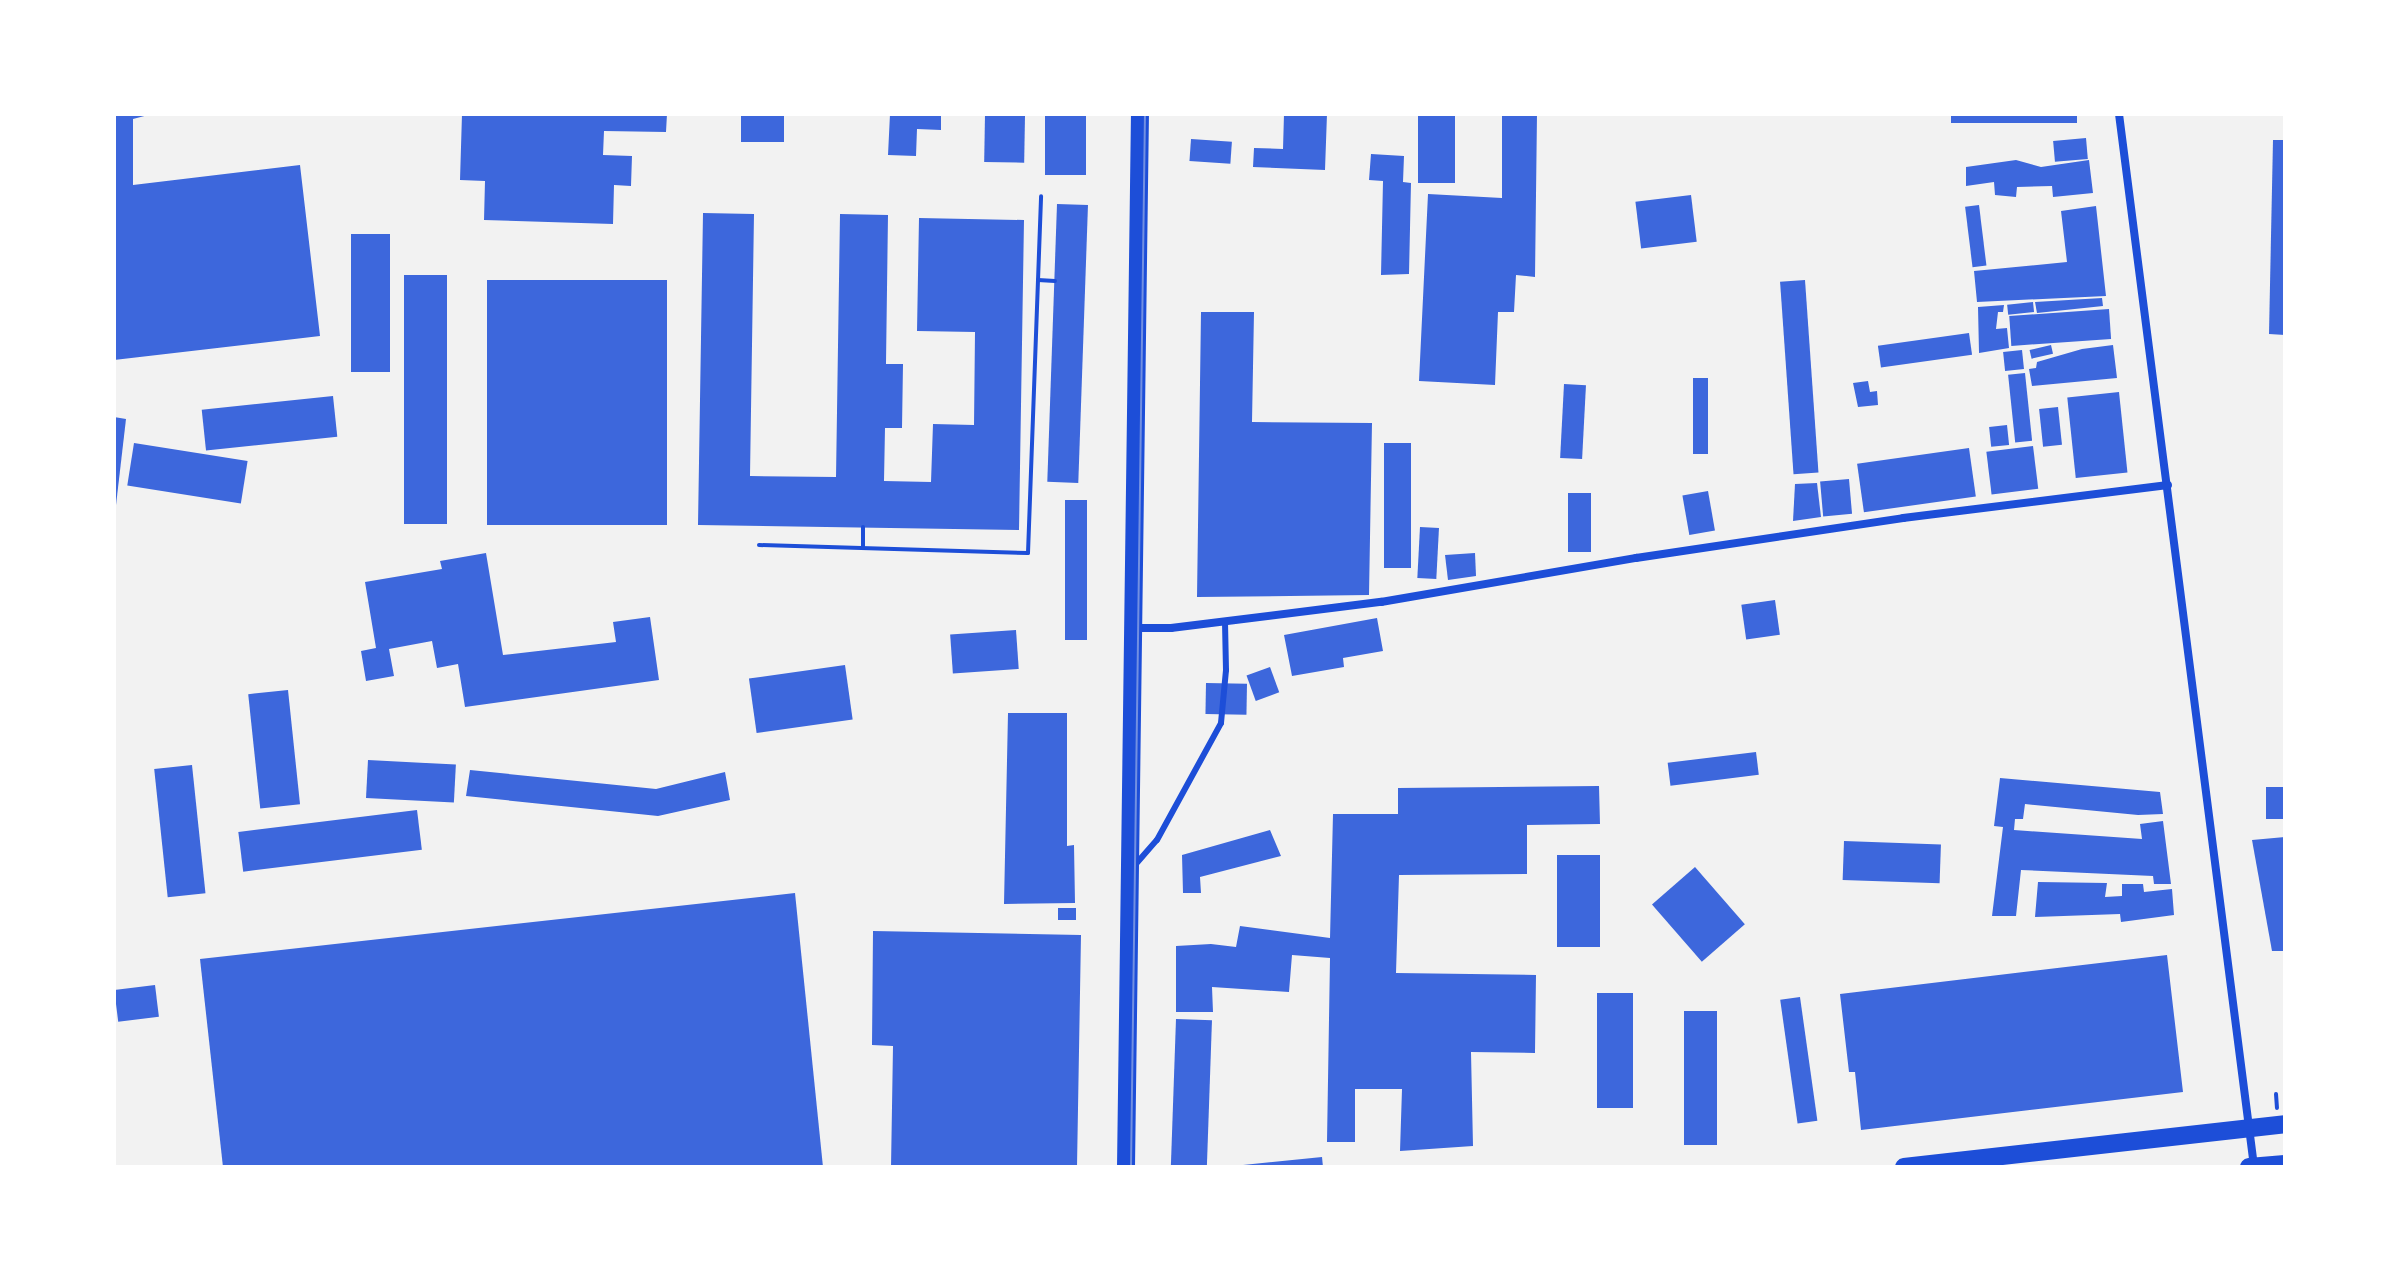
<!DOCTYPE html>
<html>
<head>
<meta charset="utf-8">
<style>
	body { margin:0 }
	#map { position:relative; width:2399px; height:1281px; overflow:hidden; background:#f2f2f2; font-family:"PT Sans",sans-serif }
	div>[style] { position:absolute }
	.building>* { inset:0; background:#3d67dc; transform-origin:0 0 }
	.path>* { height:4px; margin:-2px; padding:0 2px; transform-origin:2px; border-radius:2px; background:#1d4ed8 }
	.service>* { height:6px; margin:-3px; padding:0 3px; transform-origin:3px; border-radius:3px; background:#1d4ed8 }
	.minor>* { height:8px; margin:-4px; padding:0 4px; transform-origin:4px; border-radius:4px; background:#1d4ed8 }
	.primary>* { height:18px; margin:-9px; padding:0 9px; transform-origin:9px; border-radius:9px; background:#1d4ed8 }
	.tram>* { height:2px; margin:-1px; padding:0 1px; transform-origin:1px; border-radius:1px; background:#7290e2 }
	span { translate:-50% -50%; white-space:nowrap; text-align:center; line-height:1.15; -webkit-text-stroke:8px #fff; paint-order:stroke }
	.frame { position:absolute; inset:0; border:116px solid #fff; pointer-events:none }
</style>
</head>
<body>
<div id="map">
	<div class="building">
		<i style="clip-path:polygon(114px 114px,152px 114px,133px 119px,133px 185px,300px 165px,320px 336px,114px 360px)"></i>
		<i style="clip-path:polygon(462px 114px,667px 114px,666px 132px,604px 131px,603px 155px,632px 156px,631px 186px,614px 185px,613px 224px,484px 220px,485px 181px,460px 180px)"></i>
		<i style="left:741px;top:114px;width:43px;height:28px"></i>
		<i style="clip-path:polygon(890px 114px,941px 114px,941px 130px,917px 129px,916px 156px,888px 155px)"></i>
		<i style="left:1045px;top:114px;width:41px;height:61px"></i>
		<i style="clip-path:polygon(1284px 114px,1327px 114px,1325px 170px,1253px 167px,1254px 148px,1283px 149px)"></i>
		<i style="left:1418px;top:114px;width:37px;height:69px"></i>
		<i style="clip-path:polygon(1502px 114px,1537px 114px,1535px 277px,1516px 275px,1514px 312px,1498px 312px,1495px 385px,1419px 381px,1428px 194px,1502px 198px)"></i>
		<i style="left:1951px;top:114px;width:126px;height:9px"></i>
		<i style="left:985px;top:115px;width:40px;height:47px;rotate:1deg"></i>
		<i style="left:2086px;top:138px;width:21px;height:33px;rotate:85deg"></i>
		<i style="left:1191px;top:139px;width:41px;height:22px;rotate:4deg"></i>
		<i style="clip-path:polygon(2273px 140px,2285px 140px,2285px 335px,2269px 334px)"></i>
		<i style="clip-path:polygon(1371px 154px,1404px 156px,1403px 182px,1411px 183px,1409px 274px,1381px 275px,1383px 181px,1369px 180px)"></i>
		<i style="clip-path:polygon(2016px 160px,2041px 167px,2089px 160px,2093px 193px,2053px 197px,2052px 186px,2017px 187px,2016px 197px,1995px 195px,1994px 182px,1966px 186px,1966px 167px)"></i>
		<i style="left:1691px;top:195px;width:47px;height:56px;rotate:83deg"></i>
		<i style="left:1057px;top:204px;width:31px;height:278px;rotate:2deg"></i>
		<i style="left:1979px;top:205px;width:61px;height:14px;rotate:83deg"></i>
		<i style="clip-path:polygon(2096px 206px,2106px 296px,1977px 302px,1974px 271px,2067px 262px,2061px 211px)"></i>
		<i style="clip-path:polygon(703px 213px,754px 214px,750px 476px,836px 477px,840px 214px,888px 215px,886px 364px,903px 364px,902px 428px,885px 428px,884px 481px,931px 482px,933px 424px,974px 425px,975px 332px,917px 331px,919px 218px,1024px 220px,1019px 530px,698px 525px)"></i>
		<i style="left:351px;top:234px;width:39px;height:138px"></i>
		<i style="left:404px;top:275px;width:43px;height:249px"></i>
		<i style="left:487px;top:280px;width:180px;height:245px"></i>
		<i style="left:1805px;top:280px;width:193px;height:25px;rotate:86deg"></i>
		<i style="clip-path:polygon(2102px 298px,2103px 306px,2037px 313px,2035px 302px)"></i>
		<i style="left:2033px;top:302px;width:10px;height:26px;rotate:84deg"></i>
		<i style="clip-path:polygon(2004px 305px,2003px 312px,1998px 312px,1996px 329px,2007px 328px,2009px 348px,1979px 353px,1978px 307px)"></i>
		<i style="left:2109px;top:309px;width:30px;height:100px;rotate:86deg"></i>
		<i style="clip-path:polygon(1201px 312px,1254px 312px,1252px 422px,1372px 423px,1369px 595px,1197px 597px)"></i>
		<i style="left:1969px;top:333px;width:22px;height:92px;rotate:82deg"></i>
		<i style="left:2051px;top:345px;width:9px;height:22px;rotate:77deg"></i>
		<i style="clip-path:polygon(2113px 345px,2117px 378px,2032px 386px,2029px 369px,2036px 368px,2037px 362px,2082px 349px)"></i>
		<i style="left:2022px;top:350px;width:19px;height:19px;rotate:84deg"></i>
		<i style="left:2025px;top:373px;width:68px;height:17px;rotate:84deg"></i>
		<i style="left:1693px;top:378px;width:15px;height:76px"></i>
		<i style="clip-path:polygon(1868px 381px,1870px 392px,1877px 391px,1878px 405px,1858px 407px,1853px 383px)"></i>
		<i style="left:1564px;top:384px;width:22px;height:74px;rotate:3deg"></i>
		<i style="left:2119px;top:392px;width:81px;height:52px;rotate:84deg"></i>
		<i style="left:333px;top:396px;width:41px;height:132px;rotate:84deg"></i>
		<i style="left:2058px;top:407px;width:38px;height:19px;rotate:84deg"></i>
		<i style="clip-path:polygon(114px 417px,126px 419px,116px 505px,114px 505px)"></i>
		<i style="left:2007px;top:425px;width:20px;height:18px;rotate:84deg"></i>
		<i style="left:134px;top:443px;width:115px;height:43px;rotate:9deg"></i>
		<i style="left:1384px;top:443px;width:27px;height:125px"></i>
		<i style="left:2033px;top:446px;width:43px;height:47px;rotate:83deg"></i>
		<i style="left:1969px;top:448px;width:49px;height:113px;rotate:82deg"></i>
		<i style="left:1849px;top:479px;width:35px;height:29px;rotate:85deg"></i>
		<i style="clip-path:polygon(1817px 483px,1821px 517px,1793px 521px,1795px 484px)"></i>
		<i style="left:1708px;top:491px;width:40px;height:26px;rotate:80deg"></i>
		<i style="left:1568px;top:493px;width:23px;height:59px"></i>
		<i style="left:1065px;top:500px;width:22px;height:140px"></i>
		<i style="left:1420px;top:527px;width:19px;height:51px;rotate:3deg"></i>
		<i style="clip-path:polygon(486px 553px,503px 655px,616px 642px,613px 622px,650px 617px,659px 680px,465px 707px,458px 664px,437px 668px,432px 641px,389px 649px,394px 676px,366px 681px,361px 651px,376px 648px,365px 582px,442px 569px,440px 561px)"></i>
		<i style="clip-path:polygon(1475px 553px,1476px 576px,1448px 580px,1445px 555px)"></i>
		<i style="left:1775px;top:600px;width:35px;height:34px;rotate:82deg"></i>
		<i style="clip-path:polygon(1377px 618px,1383px 651px,1343px 658px,1344px 667px,1292px 676px,1284px 635px)"></i>
		<i style="left:1016px;top:630px;width:39px;height:66px;rotate:86deg"></i>
		<i style="left:845px;top:665px;width:55px;height:97px;rotate:82deg"></i>
		<i style="left:1270px;top:667px;width:27px;height:25px;rotate:70deg"></i>
		<i style="left:1206px;top:683px;width:41px;height:31px;rotate:1deg"></i>
		<i style="left:288px;top:690px;width:115px;height:40px;rotate:84deg"></i>
		<i style="clip-path:polygon(1008px 713px,1067px 713px,1067px 846px,1074px 845px,1075px 903px,1004px 904px)"></i>
		<i style="left:1756px;top:752px;width:23px;height:89px;rotate:83deg"></i>
		<i style="left:368px;top:760px;width:88px;height:38px;rotate:3deg"></i>
		<i style="left:192px;top:765px;width:129px;height:38px;rotate:84deg"></i>
		<i style="clip-path:polygon(470px 770px,656px 789px,725px 772px,730px 800px,658px 816px,466px 796px)"></i>
		<i style="clip-path:polygon(2000px 778px,2160px 792px,2163px 814px,2138px 815px,2025px 804px,2023px 819px,2015px 819px,2014px 830px,2142px 839px,2140px 824px,2163px 821px,2171px 884px,2154px 884px,2153px 876px,2021px 870px,2016px 916px,1992px 916px,2003px 827px,1994px 826px)"></i>
		<i style="clip-path:polygon(1599px 786px,1600px 824px,1527px 825px,1527px 874px,1399px 875px,1396px 973px,1536px 975px,1535px 1053px,1471px 1052px,1473px 1146px,1400px 1151px,1402px 1089px,1355px 1089px,1355px 1142px,1327px 1142px,1330px 958px,1292px 955px,1289px 992px,1212px 987px,1213px 1012px,1176px 1012px,1176px 946px,1211px 944px,1236px 947px,1240px 926px,1330px 938px,1333px 814px,1398px 814px,1398px 788px)"></i>
		<i style="left:2266px;top:787px;width:19px;height:32px"></i>
		<i style="left:417px;top:810px;width:40px;height:180px;rotate:83deg"></i>
		<i style="clip-path:polygon(1270px 830px,1281px 856px,1200px 877px,1201px 893px,1183px 893px,1182px 855px)"></i>
		<i style="clip-path:polygon(2285px 837px,2285px 951px,2272px 951px,2252px 840px)"></i>
		<i style="left:1844px;top:841px;width:97px;height:39px;rotate:2deg"></i>
		<i style="left:1557px;top:855px;width:43px;height:92px"></i>
		<i style="left:1695px;top:867px;width:76px;height:57px;rotate:49deg"></i>
		<i style="clip-path:polygon(2038px 882px,2107px 883px,2105px 897px,2122px 896px,2122px 884px,2143px 884px,2144px 892px,2172px 889px,2174px 915px,2121px 922px,2120px 914px,2035px 917px)"></i>
		<i style="clip-path:polygon(795px 893px,823px 1167px,223px 1167px,200px 959px)"></i>
		<i style="left:1076px;top:908px;width:12px;height:18px;rotate:90deg"></i>
		<i style="clip-path:polygon(873px 931px,1081px 935px,1077px 1167px,891px 1167px,893px 1046px,872px 1045px)"></i>
		<i style="clip-path:polygon(2167px 955px,2183px 1092px,1861px 1130px,1855px 1072px,1849px 1072px,1840px 994px)"></i>
		<i style="left:155px;top:985px;width:32px;height:41px;rotate:83deg"></i>
		<i style="left:1597px;top:993px;width:36px;height:115px"></i>
		<i style="left:1800px;top:997px;width:125px;height:20px;rotate:82deg"></i>
		<i style="left:1684px;top:1011px;width:33px;height:134px"></i>
		<i style="left:1176px;top:1019px;width:36px;height:148px;rotate:2deg"></i>
		<i style="clip-path:polygon(1322px 1157px,1323px 1167px,1243px 1167px,1243px 1165px)"></i>
	</div>
	<div class="path">
		<i style="left:1038px;top:280px;width:17px;rotate:3deg"></i>
		<i style="left:759px;top:545px;width:269px;rotate:1.7deg"></i>
		<i style="left:1028px;top:553px;width:357px;rotate:-87.9deg"></i>
		<i style="left:863px;top:548px;width:21px;rotate:-90deg"></i>
		<i style="left:2276px;top:1094px;width:14px;rotate:86deg"></i>
	</div>
	<div class="service">
		<i style="left:1135px;top:865px;width:33px;rotate:-49deg"></i>
		<i style="left:1157px;top:840px;width:133px;rotate:-61.3deg"></i>
		<i style="left:1221px;top:723px;width:53px;rotate:-84.6deg"></i>
		<i style="left:1226px;top:670px;width:49px;rotate:-91.2deg"></i>
	</div>
	<div class="minor">
		<i style="left:2119px;top:114px;width:1061px;rotate:82.69deg"></i>
		<i style="left:1134px;top:628px;width:37px"></i>
		<i style="left:1171px;top:628px;width:212px;rotate:-7.1deg"></i>
		<i style="left:1381px;top:602px;width:259px;rotate:-9.8deg"></i>
		<i style="left:1636px;top:558px;width:270px;rotate:-8.5deg"></i>
		<i style="left:1903px;top:518px;width:267px;rotate:-7.1deg"></i>
	</div>
	<div class="primary">
		<i style="left:1126px;top:1167px;width:1053px;rotate:-89.24deg"></i>
		<i style="left:1904px;top:1167px;width:383px;rotate:-6.4deg"></i>
		<i style="left:2249px;top:1167px;width:36px;rotate:-5deg"></i>
	</div>
	<div class="tram">
		<i style="left:1131px;top:1167px;width:1053px;rotate:-89.24deg"></i>
	</div>
	<div class="frame"></div>
</div>
</body>
</html>
